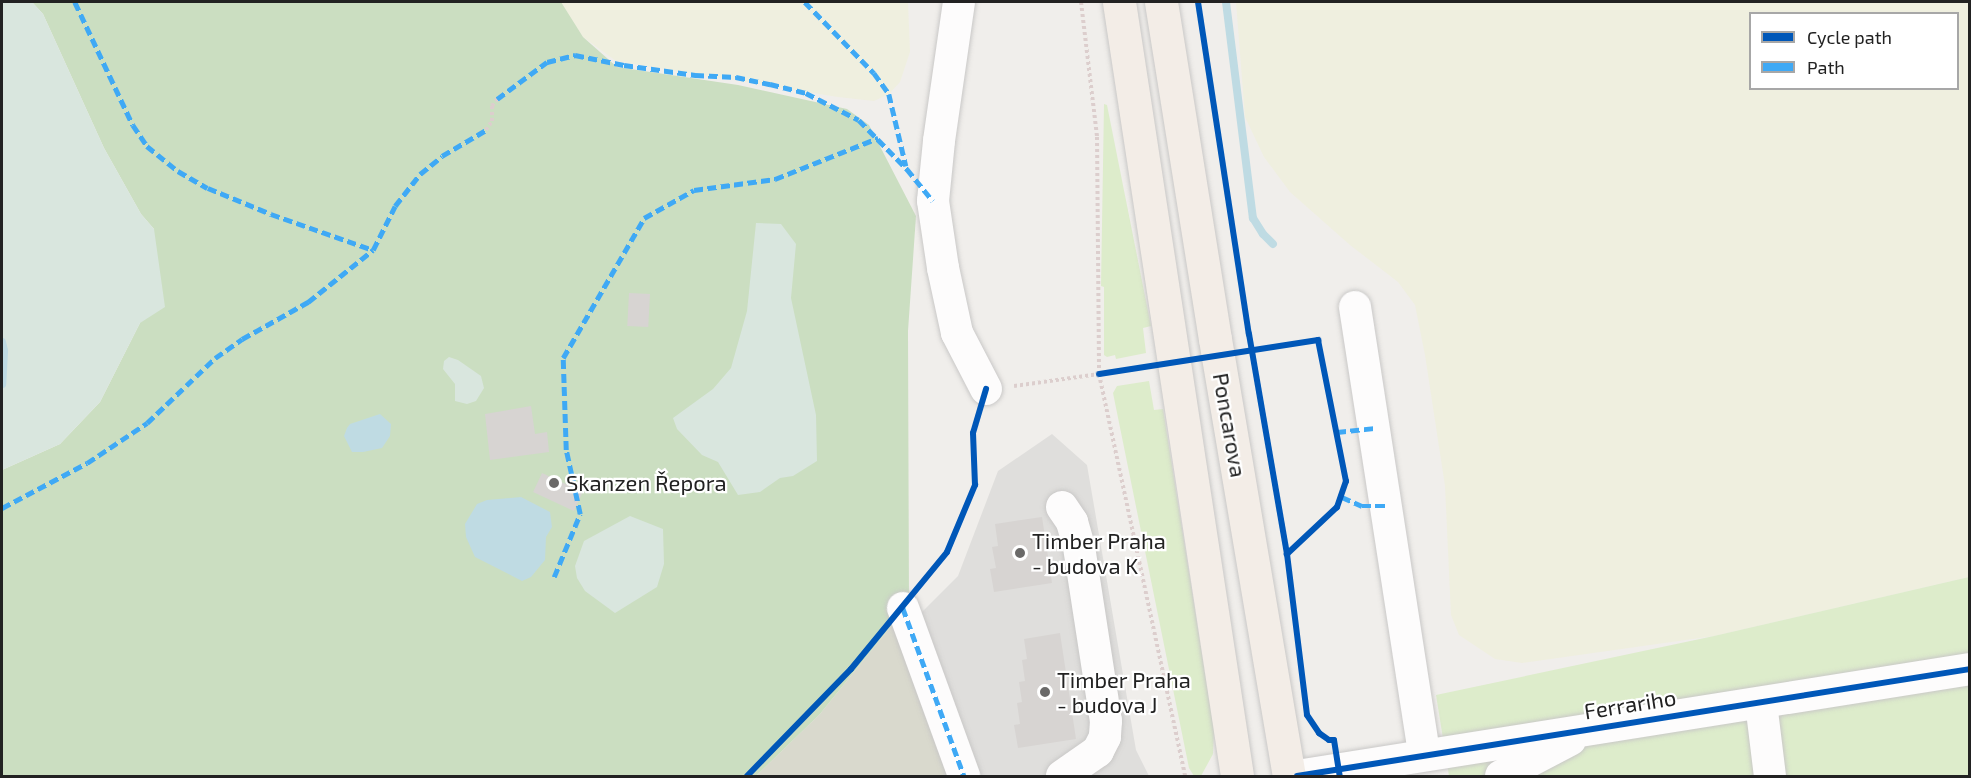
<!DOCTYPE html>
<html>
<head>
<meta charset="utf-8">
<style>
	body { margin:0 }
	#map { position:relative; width:1971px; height:778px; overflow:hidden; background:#f0eeeb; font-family:"Exo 2",sans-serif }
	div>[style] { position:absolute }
	.residential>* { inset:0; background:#dfdedc }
	.construction>* { inset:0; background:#d9d9cd }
	.farmland>* { inset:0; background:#efefdf }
	.grass>* { inset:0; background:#ddeccb }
	.forest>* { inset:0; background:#cbdec1 }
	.wetland>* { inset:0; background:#d9e6de }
	.water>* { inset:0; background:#bfdbe3 }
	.stream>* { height:8px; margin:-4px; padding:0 4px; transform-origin:4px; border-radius:4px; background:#bfdbe3 }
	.building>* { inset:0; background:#d7d4d2; transform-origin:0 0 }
	.path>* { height:4px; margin-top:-2px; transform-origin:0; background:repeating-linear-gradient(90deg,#dccecd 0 3px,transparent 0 6px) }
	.roads { filter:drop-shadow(0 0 2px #c9c8c7) drop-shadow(0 0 2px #c9c8c7) }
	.minor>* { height:32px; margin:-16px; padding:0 16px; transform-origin:16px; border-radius:16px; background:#fdfcfc }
	.major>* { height:33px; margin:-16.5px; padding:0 16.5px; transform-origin:16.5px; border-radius:16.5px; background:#f3ede7 }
	.quiet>* { height:4.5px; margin-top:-2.25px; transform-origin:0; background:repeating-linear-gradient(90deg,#3fa9f5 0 9px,transparent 0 13.5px) }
	.cycleway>* { height:6px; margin:-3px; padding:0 3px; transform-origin:3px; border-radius:3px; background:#0057b8 }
	.dots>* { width:16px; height:16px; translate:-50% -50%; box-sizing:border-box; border:3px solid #fff; border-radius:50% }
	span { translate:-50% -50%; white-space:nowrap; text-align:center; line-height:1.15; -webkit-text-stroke:4.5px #fff; paint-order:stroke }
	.street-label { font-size:22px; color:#222 }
	.poi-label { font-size:22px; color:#222 }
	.left { translate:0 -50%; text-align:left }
	.frame { position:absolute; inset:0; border:3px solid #222; pointer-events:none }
	.legend { position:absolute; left:1749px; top:12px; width:210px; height:78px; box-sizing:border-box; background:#fff; border:2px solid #a7a7a7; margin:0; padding:8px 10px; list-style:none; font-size:18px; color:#222 }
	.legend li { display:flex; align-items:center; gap:12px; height:30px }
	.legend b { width:30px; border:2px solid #a7a7a7 }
</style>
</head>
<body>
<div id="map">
	<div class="residential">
		<i style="clip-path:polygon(1052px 434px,1087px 465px,1136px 750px,1149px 776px,962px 776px,910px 624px,958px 576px,998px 471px)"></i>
	</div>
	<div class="construction">
		<i style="clip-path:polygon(909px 604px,963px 776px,756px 776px,820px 714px)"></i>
	</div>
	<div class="farmland">
		<i style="clip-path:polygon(559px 2px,908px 2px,910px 52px,900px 82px,889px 94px,874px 101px,838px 97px,616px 61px,583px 37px)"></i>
		<i style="clip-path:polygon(evenodd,1236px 2px,1969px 2px,1969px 577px,1714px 636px,1522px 663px,1495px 659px,1459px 635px,1451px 615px,1445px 486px,1425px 355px,1415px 305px,1398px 282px,1350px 245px,1290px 192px,1264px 157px,1245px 117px,1236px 2px,1750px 14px,1958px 14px,1958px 88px,1750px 88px,1750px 14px)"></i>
	</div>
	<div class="grass">
		<i style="clip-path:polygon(1104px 104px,1107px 105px,1151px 326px,1143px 328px,1146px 353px,1116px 359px,1115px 355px,1107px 357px,1104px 355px,1104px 287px,1101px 286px)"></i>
		<i style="clip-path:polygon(1149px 381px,1154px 410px,1163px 409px,1214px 730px,1213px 754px,1201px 776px,1194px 776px,1189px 768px,1113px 393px,1117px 386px)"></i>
		<i style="clip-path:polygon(1969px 577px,1969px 776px,1449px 776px,1436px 695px,1714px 636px)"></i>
	</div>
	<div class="forest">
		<i style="clip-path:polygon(32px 2px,561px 2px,583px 37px,617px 67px,738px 85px,847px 109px,869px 125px,916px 216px,908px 331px,909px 604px,820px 714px,756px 776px,2px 776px,2px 470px,60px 444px,100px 402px,140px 323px,154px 229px,141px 214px,104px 148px,43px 14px)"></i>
	</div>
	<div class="wetland">
		<i style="clip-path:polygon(2px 2px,32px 2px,43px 14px,104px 148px,141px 214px,154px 229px,165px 307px,140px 323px,100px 402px,60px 444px,2px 470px)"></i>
		<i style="clip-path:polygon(756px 223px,781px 224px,796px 244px,791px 298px,816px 415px,817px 461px,793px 476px,780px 478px,760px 492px,738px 495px,718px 462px,702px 455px,677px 429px,673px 418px,713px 389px,731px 368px,747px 311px)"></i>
		<i style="clip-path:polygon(449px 357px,458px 360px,481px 376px,484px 388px,476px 401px,467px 404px,455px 401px,455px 384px,443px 369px,444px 361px)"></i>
		<i style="clip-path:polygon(630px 516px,663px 529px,664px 564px,657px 587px,615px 613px,585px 591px,577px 578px,575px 566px,584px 541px)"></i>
	</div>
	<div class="water">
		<i style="clip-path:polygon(380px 414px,391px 424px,390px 436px,382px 448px,363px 452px,352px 452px,344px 436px,347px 428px,350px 424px)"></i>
		<i style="clip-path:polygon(521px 497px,550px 512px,552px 527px,546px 537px,545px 560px,531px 577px,522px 581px,475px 557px,466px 537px,465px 524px,477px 504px,487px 500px)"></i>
	</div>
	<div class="stream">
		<i style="left:1226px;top:2px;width:218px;rotate:82.9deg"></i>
		<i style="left:1253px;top:218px;width:19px;rotate:58deg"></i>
		<i style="left:1263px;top:234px;width:14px;rotate:45deg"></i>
		<i style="left:2px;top:342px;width:9px;rotate:77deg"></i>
		<i style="left:4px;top:351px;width:33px;rotate:93deg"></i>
	</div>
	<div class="building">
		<i style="left:629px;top:293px;width:21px;height:33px;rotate:3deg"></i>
		<i style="clip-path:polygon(531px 406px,535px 434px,547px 432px,549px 452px,490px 460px,485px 414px)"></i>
		<i style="left:542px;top:473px;width:45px;height:21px;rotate:25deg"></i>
		<i style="clip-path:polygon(1042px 517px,1052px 583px,994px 592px,990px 569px,996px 568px,992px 547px,998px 546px,995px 524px)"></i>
		<i style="clip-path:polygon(1060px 633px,1076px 739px,1018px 748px,1014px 725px,1020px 724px,1017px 703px,1022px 702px,1019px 682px,1025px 681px,1022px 660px,1027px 659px,1024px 639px)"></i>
	</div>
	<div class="path">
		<i style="left:1081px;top:2px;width:136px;rotate:83.2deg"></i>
		<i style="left:1097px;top:137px;width:237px;rotate:89.5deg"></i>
		<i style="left:1099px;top:374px;width:411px;rotate:77.9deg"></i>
		<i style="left:486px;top:130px;width:11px;rotate:-56deg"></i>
		<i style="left:492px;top:121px;width:15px;rotate:-90deg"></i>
		<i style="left:492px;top:106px;width:9px;rotate:-54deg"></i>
		<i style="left:1249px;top:334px;width:223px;rotate:80.2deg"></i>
		<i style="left:1287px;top:554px;width:73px;rotate:82.9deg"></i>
		<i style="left:1014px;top:386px;width:86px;rotate:-8deg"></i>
	</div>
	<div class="roads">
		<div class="minor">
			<i style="left:959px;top:2px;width:140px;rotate:98.2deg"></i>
			<i style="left:939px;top:141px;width:60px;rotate:95.7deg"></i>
			<i style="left:933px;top:201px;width:68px;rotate:81.5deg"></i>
			<i style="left:943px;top:268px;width:66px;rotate:77.8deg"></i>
			<i style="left:957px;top:333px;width:63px;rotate:62.6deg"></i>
			<i style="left:1355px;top:307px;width:453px;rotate:81.2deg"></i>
			<i style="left:1062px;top:507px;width:18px;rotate:56deg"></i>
			<i style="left:1072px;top:522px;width:26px;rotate:74deg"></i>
			<i style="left:1079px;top:547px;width:176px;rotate:81.2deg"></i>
			<i style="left:1106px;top:721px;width:16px;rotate:94deg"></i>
			<i style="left:1105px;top:737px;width:16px;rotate:117deg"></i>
			<i style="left:1098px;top:751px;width:44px;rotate:145.2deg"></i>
			<i style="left:903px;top:608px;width:179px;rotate:70deg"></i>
			<i style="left:1761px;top:703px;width:74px;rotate:83deg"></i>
			<i style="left:1297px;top:776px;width:681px;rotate:-9.03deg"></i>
			<i style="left:1501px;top:776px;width:78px;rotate:-27.6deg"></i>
		</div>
		<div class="major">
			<i style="left:1119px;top:2px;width:783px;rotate:81.33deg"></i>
			<i style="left:1161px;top:2px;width:341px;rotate:80.9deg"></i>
			<i style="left:1215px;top:339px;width:443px;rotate:80.4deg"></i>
		</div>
	</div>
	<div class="quiet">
		<i style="left:75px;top:2px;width:136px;rotate:64.8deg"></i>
		<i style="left:133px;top:125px;width:25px;rotate:56deg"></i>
		<i style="left:147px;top:146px;width:40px;rotate:39deg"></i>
		<i style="left:178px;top:171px;width:34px;rotate:30deg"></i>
		<i style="left:208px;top:188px;width:68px;rotate:22.4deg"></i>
		<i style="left:271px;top:214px;width:108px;rotate:19.4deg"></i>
		<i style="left:805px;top:2px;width:99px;rotate:45.8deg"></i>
		<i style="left:874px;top:73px;width:26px;rotate:54deg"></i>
		<i style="left:889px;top:94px;width:74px;rotate:76.7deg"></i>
		<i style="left:497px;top:99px;width:62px;rotate:-36.5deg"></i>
		<i style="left:547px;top:62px;width:29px;rotate:-14deg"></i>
		<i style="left:575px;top:55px;width:50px;rotate:11.5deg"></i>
		<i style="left:624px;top:65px;width:72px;rotate:8deg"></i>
		<i style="left:695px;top:75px;width:41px;rotate:2.8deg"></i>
		<i style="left:736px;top:77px;width:35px;rotate:12deg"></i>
		<i style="left:770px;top:84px;width:37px;rotate:14deg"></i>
		<i style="left:806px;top:93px;width:59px;rotate:27deg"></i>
		<i style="left:859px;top:120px;width:69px;rotate:45.6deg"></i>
		<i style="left:907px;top:169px;width:41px;rotate:50.9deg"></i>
		<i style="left:1337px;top:432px;width:37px;rotate:-6deg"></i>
		<i style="left:1342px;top:497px;width:22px;rotate:24deg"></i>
		<i style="left:1362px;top:506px;width:24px"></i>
		<i style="left:2px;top:508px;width:96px;rotate:-27.9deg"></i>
		<i style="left:87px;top:463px;width:72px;rotate:-33.7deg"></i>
		<i style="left:147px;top:423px;width:94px;rotate:-43.7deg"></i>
		<i style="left:215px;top:358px;width:33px;rotate:-35deg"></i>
		<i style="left:242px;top:339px;width:76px;rotate:-29.3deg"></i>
		<i style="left:308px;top:302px;width:83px;rotate:-38.7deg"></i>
		<i style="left:373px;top:250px;width:49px;rotate:-63.4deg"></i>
		<i style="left:395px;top:206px;width:41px;rotate:-52deg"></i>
		<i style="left:420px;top:174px;width:28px;rotate:-39deg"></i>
		<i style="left:442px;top:156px;width:51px;rotate:-30.6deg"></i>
		<i style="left:554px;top:577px;width:68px;rotate:-67.6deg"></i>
		<i style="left:580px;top:514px;width:66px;rotate:-102.3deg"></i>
		<i style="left:566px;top:450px;width:92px;rotate:-91.9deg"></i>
		<i style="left:563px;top:358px;width:162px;rotate:-59.9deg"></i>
		<i style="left:644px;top:218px;width:57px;rotate:-29.2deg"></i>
		<i style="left:694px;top:190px;width:82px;rotate:-7.7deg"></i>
		<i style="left:775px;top:179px;width:111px;rotate:-21.7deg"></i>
		<i style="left:903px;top:608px;width:179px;rotate:70deg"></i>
	</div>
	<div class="cycleway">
		<i style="left:1198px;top:2px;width:336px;rotate:81.3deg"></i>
		<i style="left:1249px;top:334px;width:223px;rotate:80.2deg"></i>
		<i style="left:1287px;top:554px;width:162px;rotate:82.9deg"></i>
		<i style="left:1307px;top:715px;width:22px;rotate:56deg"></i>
		<i style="left:1319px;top:733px;width:12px;rotate:35deg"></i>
		<i style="left:1329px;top:740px;width:5px"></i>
		<i style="left:1334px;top:740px;width:36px;rotate:81deg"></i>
		<i style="left:1099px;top:374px;width:222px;rotate:-8.8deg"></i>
		<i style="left:1318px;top:340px;width:144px;rotate:78.8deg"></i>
		<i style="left:1346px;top:481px;width:28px;rotate:109deg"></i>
		<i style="left:1337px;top:507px;width:69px;rotate:136.8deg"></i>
		<i style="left:747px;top:776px;width:149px;rotate:-45.8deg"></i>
		<i style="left:851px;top:669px;width:151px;rotate:-50.6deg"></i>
		<i style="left:947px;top:552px;width:73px;rotate:-67.3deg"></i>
		<i style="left:975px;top:485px;width:52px;rotate:-92.2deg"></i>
		<i style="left:973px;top:433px;width:46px;rotate:-73.5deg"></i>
		<i style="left:1297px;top:776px;width:681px;rotate:-9.03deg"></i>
	</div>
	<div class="dots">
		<i style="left:554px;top:483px;background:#6a6968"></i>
		<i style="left:1020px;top:553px;background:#6a6968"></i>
		<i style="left:1045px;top:692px;background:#6a6968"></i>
	</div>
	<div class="street-label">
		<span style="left:1230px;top:425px;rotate:80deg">Poncarova</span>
		<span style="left:1630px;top:704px;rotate:-9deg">Ferrariho</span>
	</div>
	<div class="poi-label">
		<span class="left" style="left:566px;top:483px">Skanzen Řepora</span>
		<span class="left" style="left:1032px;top:553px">Timber Praha<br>- budova K</span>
		<span class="left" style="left:1057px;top:692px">Timber Praha<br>- budova J</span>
	</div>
	<div class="frame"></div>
	<ul class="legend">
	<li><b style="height:8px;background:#0057b8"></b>Cycle path</li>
	<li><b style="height:8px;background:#3fa9f5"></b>Path</li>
	</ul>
</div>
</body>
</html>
